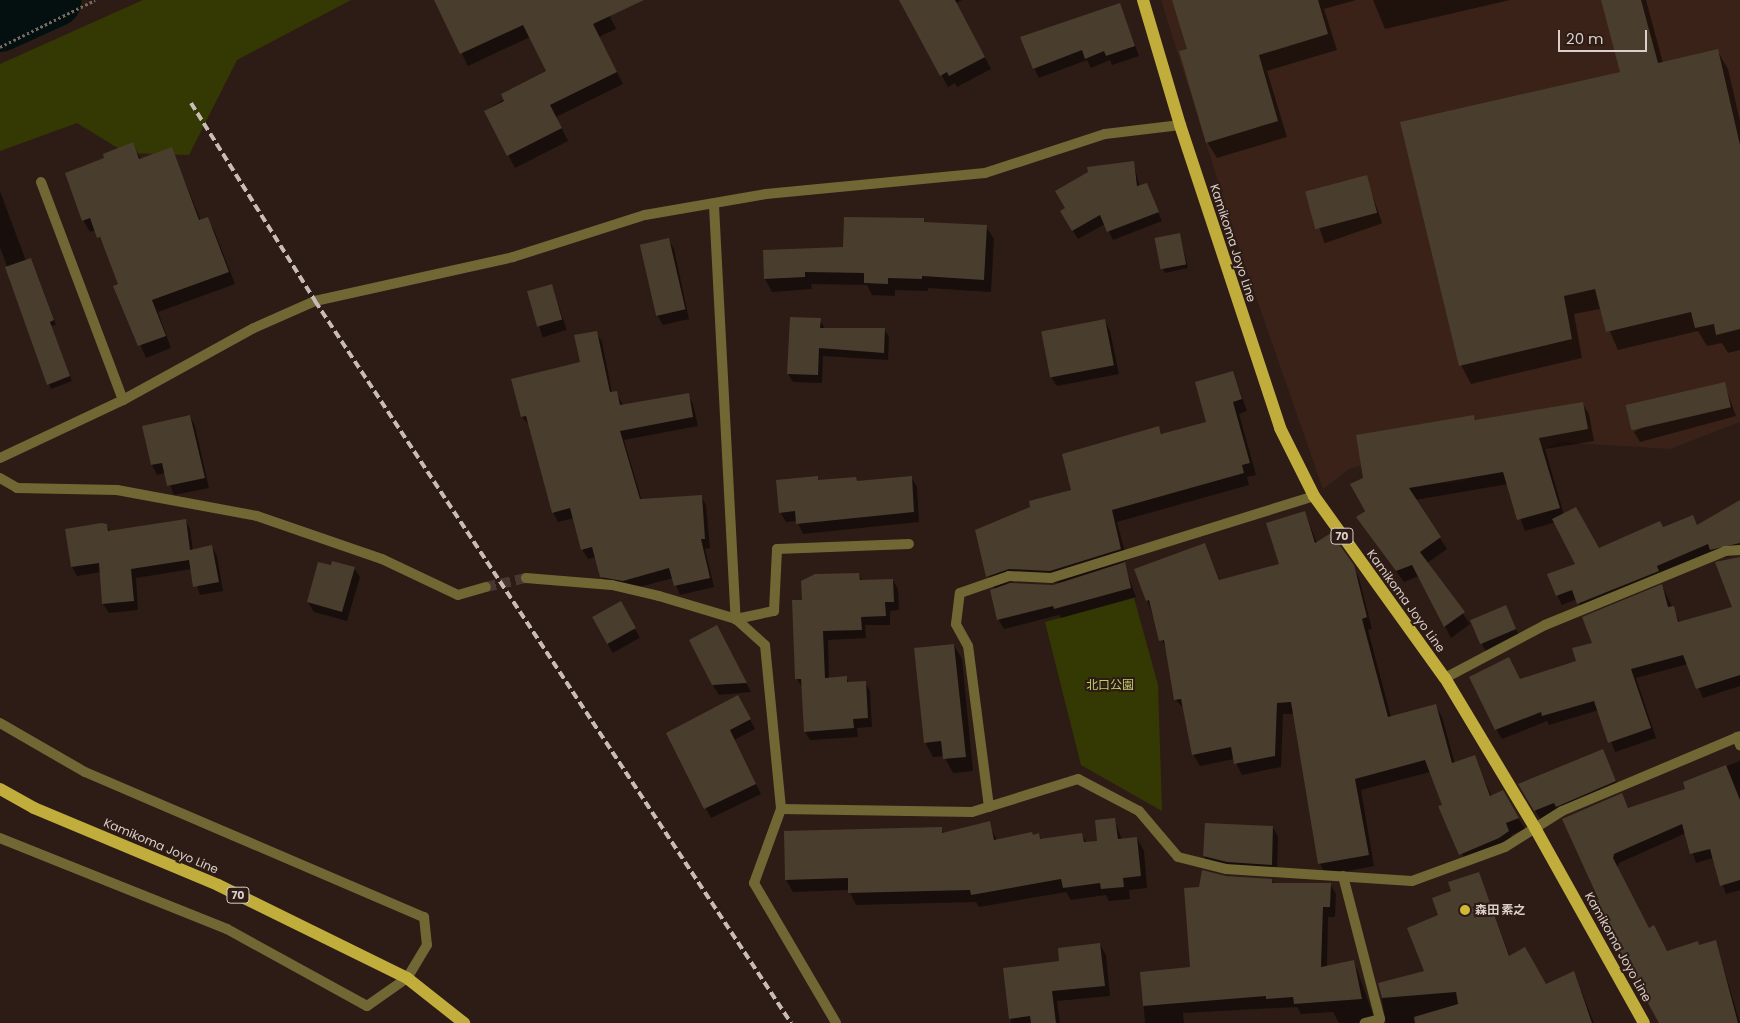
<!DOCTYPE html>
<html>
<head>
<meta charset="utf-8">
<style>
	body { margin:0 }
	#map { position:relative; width:1740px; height:1023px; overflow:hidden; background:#2d1c15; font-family:Poppins,"Noto Sans JP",sans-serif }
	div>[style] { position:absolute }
	.built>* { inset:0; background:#3a2219 }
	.green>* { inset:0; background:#343903 }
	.shadow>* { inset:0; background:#0007; transform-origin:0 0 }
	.river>* { height:54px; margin:-27px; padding:0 27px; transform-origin:27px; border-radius:27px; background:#041010 }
	.building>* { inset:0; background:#493d2e; transform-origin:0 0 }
	.minor-tunnel>* { height:10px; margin-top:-5px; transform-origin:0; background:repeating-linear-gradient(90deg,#473730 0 10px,transparent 0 15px) }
	.path>* { height:3px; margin-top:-1.5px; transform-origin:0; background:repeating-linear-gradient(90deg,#766761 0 2.5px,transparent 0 5px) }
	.service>* { height:10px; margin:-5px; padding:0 5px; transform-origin:5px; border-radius:5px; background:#706735 }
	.minor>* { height:10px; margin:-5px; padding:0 5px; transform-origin:5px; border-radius:5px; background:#706735 }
	.primary>* { height:12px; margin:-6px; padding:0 6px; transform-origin:6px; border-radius:6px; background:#c1ad3b }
	.rail>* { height:4px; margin-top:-2px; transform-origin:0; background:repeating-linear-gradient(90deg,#c9bcb7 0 8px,transparent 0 12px) }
	.dots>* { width:14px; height:14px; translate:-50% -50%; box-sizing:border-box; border:2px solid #2d1c15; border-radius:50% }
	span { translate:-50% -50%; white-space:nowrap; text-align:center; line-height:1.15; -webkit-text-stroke:4px #2d1c15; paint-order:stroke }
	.shield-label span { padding:1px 4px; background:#2d1c15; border:1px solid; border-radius:4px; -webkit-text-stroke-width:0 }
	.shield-label { font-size:11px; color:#dbcfca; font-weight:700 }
	.street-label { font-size:12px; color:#dbcfca }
	.park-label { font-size:12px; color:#c0cd69 }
	.poi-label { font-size:12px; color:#dbcfca; font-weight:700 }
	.left { translate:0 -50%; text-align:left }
	.scale { position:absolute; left:1558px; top:30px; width:89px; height:22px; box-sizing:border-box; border:2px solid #dbcfca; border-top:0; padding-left:6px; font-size:15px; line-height:18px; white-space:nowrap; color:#dbcfca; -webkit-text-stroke:4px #2d1c15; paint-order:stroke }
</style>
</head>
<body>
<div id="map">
	<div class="built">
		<i style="clip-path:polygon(1161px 0,1740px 0,1740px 422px,1670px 449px,1561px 442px,1461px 482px,1381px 488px,1376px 461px,1349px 469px,1323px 489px,1240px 251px)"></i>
	</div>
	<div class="green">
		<i style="clip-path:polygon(143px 0,351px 0,237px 60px,189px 155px,126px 153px,77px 123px,0 151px,0 64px)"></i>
		<i style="clip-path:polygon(1134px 598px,1158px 685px,1162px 811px,1081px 765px,1045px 622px)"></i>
	</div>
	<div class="shadow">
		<i style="clip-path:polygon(435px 0,602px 0,616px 29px,599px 37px,623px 84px,556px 117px,568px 141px,515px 168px,485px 111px,548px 72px,530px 37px,468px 66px)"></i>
		<i style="clip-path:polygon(901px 0,962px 0,956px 3px,991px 69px,957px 87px,955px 83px,948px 87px)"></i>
		<i style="clip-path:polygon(1174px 0,1356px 0,1324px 9px,1337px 50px,1267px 71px,1287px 137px,1217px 158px,1207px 142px,1188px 50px)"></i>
		<i style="clip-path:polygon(1373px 0,1510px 0,1385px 29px)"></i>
		<i style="clip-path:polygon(1603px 0,1646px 0,1663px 63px,1717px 50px,1728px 69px,1740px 121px,1740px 350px,1728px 353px,1722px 343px,1707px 346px,1698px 331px,1618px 350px,1600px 309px,1574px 314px,1582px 358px,1471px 384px,1461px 365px,1621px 72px)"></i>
		<i style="clip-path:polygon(1120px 5px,1139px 56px,1112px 65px,1110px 60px,1091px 68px,1087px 60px,1039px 78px,1034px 68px)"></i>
		<i style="clip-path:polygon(133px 144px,141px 160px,171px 148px,201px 221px,207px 218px,214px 230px,235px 284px,158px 312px,171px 348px,146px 358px,115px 287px,119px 285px,105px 249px,96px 230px,90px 232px,83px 220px,106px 159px)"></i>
		<i style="clip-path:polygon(1133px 162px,1140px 187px,1146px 184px,1162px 221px,1113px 240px,1105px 224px,1078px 239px,1061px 211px)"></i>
		<i style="left:1366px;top:176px;width:50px;height:61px;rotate:71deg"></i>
		<i style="clip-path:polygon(0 191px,26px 261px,31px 259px,33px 263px,56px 325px,51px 326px,72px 381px,51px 389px,0 247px)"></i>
		<i style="clip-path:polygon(923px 219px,926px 223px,986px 227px,994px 239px,991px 292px,928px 288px,928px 291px,895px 290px,895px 296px,872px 295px,867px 285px,811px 284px,812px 289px,772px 292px,765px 279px,764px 251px,844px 248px)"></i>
		<i style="clip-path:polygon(1180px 235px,1188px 268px,1165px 273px,1163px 269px)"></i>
		<i style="clip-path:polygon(668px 239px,674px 249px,689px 319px,663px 325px,657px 315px)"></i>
		<i style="left:552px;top:285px;width:47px;height:25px;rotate:72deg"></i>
		<i style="clip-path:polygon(820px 320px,825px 329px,884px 329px,889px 337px,888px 360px,823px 356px,822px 383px,793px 382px,788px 374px)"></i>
		<i style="clip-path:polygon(1105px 321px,1110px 331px,1119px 374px,1057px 386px,1051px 377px)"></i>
		<i style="clip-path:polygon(596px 332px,602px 342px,612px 393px,616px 392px,623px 405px,688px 395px,693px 404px,698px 426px,624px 440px,642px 501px,701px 496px,706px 505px,710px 548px,705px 549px,714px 587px,680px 595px,673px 578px,629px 590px,606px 586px,596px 557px,588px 559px,582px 549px,574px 518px,558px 522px,553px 512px,530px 426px,522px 417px,581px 363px)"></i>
		<i style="clip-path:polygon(evenodd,1233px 372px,1247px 411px,1239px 414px,1256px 475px,1247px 477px,1249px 485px,1117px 522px,1127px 560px,1123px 562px,1136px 597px,1061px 618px,1059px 615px,1004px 629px,998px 619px,995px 589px,988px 576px,1073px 491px,1158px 428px,1163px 435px,1207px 423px,1233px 372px,1016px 580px,1063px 583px,1053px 586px,1006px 584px,1016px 580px)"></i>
		<i style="clip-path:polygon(1724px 383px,1736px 416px,1640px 442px,1634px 432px)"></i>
		<i style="clip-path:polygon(1582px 403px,1589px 414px,1594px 441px,1545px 449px,1564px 515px,1599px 550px,1692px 516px,1698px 526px,1740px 503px,1740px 554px,1717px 559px,1584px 613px,1577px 599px,1562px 605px,1557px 595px,1576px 565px,1556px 522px,1525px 531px,1508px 484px,1415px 500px,1447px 549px,1427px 563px,1470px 624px,1451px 638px,1419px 576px,1404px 582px,1357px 517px,1474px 417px,1477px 421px)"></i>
		<i style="clip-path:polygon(190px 416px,195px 426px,209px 488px,174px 495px,165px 473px,157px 475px,152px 465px,143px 427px)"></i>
		<i style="clip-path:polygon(817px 477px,819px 481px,858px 482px,911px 477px,917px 487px,919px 522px,803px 534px,797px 521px,786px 522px,780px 512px)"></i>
		<i style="clip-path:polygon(1305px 513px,1317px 543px,1352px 566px,1359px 578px,1372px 629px,1368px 630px,1391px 717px,1436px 706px,1442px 717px,1455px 764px,1474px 756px,1492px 797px,1502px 792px,1525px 829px,1511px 835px,1515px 843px,1467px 866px,1430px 772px,1361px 790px,1374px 866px,1326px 875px,1320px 864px,1294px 714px,1283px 714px,1281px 767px,1242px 775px,1234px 759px,1200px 766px,1193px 754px,1185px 710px,1175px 699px,1167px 652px,1147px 600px,1205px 544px,1220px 581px,1280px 565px)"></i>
		<i style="clip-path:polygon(185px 520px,190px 529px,193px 551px,212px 547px,217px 556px,223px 591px,200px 595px,192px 569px,136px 578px,138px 610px,109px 613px,103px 604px,101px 572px,77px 576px,72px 567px,66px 530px,107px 525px,110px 532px)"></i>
		<i style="clip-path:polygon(1740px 558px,1740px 686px,1703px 698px,1688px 664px,1636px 678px,1656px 738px,1615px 752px,1599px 710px,1549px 725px,1547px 721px,1502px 739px,1496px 729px,1520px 681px,1577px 662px,1662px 586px,1680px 623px,1734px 607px)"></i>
		<i style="clip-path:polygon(354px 568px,360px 577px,347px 621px,314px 612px,308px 602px)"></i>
		<i style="clip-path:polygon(859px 574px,862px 581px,893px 580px,898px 589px,899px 610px,890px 611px,890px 625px,865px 625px,866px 638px,828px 640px,829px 678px,846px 677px,849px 683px,865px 682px,870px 691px,872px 727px,857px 728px,858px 737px,810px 740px,805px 732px,802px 687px,797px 679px,803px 601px)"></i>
		<i style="left:620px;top:602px;width:41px;height:31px;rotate:61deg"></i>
		<i style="clip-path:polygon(1505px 606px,1521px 639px,1487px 653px,1482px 644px)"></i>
		<i style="clip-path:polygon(722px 637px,751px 692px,719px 695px,713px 685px)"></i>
		<i style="clip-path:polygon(954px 645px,962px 659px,973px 771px,953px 773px,944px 756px,933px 757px,925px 742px)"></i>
		<i style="clip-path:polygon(743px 706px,755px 729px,734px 740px,761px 794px,711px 818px,667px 734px)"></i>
		<i style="clip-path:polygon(1602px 751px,1621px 791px,1541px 820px,1520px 785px)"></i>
		<i style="clip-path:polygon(1740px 761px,1740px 890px,1726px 894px,1713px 858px,1696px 863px,1686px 833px,1619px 863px,1617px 868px,1648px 929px,1667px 952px,1716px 942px,1740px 1023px,1660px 1023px,1600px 899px,1621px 795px,1629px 809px,1687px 790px,1684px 782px)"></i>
		<i style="clip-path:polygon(1114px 819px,1122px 840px,1137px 838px,1144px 851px,1147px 888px,1129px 890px,1130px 899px,1109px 901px,1106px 895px,1071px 900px,1066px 892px,979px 907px,976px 902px,856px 905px,849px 890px,793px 892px,786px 880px,941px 828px,944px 834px,989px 823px,997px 841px,1038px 835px,1042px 840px,1081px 834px,1087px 843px,1098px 842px)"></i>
		<i style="clip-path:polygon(1273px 827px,1278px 837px,1277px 874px,1210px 866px,1204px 856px)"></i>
		<i style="clip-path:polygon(1479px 873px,1510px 957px,1545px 985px,1574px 973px,1594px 1023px,1386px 1023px,1379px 983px,1426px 971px,1440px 916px,1453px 892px)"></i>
		<i style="clip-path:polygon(1225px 877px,1271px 880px,1274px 884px,1330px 884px,1336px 894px,1335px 917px,1328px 917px,1327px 967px,1354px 961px,1376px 1023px,1339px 1023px,1333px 1012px,1301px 1014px,1297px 1007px,1183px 1013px,1184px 1023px,1145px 1023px,1141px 973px,1191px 969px,1200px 888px)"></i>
		<i style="clip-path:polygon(1100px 945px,1106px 955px,1110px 996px,1057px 1001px,1060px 1023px,1011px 1023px,1005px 969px,1061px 962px)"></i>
	</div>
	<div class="river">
		<i style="left:0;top:25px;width:60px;rotate:-24.4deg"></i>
	</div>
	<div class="building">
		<i style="clip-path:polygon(434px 0,644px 0,593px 24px,617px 72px,550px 105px,562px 128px,507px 156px,484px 111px,504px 101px,501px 94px,546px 71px,523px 25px,460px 54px)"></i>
		<i style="clip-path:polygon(899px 0,955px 0,985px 57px,949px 76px,947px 72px,940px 76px)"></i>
		<i style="clip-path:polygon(1172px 0,1318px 0,1328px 34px,1259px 55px,1278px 121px,1206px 143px,1179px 51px,1187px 49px)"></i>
		<i style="clip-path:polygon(1601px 0,1641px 0,1658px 63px,1718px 49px,1740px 145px,1740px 329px,1716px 335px,1714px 324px,1695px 328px,1691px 312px,1606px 332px,1595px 289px,1564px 296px,1572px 339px,1459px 366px,1400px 122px,1620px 72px)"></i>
		<i style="clip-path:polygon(1120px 3px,1135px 46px,1106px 56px,1104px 51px,1085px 59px,1082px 50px,1033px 69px,1020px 37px)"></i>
		<i style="clip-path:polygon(133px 142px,139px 159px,172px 147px,199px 220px,208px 217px,229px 272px,152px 300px,166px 336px,138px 346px,113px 286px,118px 284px,100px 237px,97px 238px,90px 218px,82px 221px,65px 173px,104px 158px,103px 154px)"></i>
		<i style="clip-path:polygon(1134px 161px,1137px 186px,1147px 183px,1159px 212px,1107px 232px,1100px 215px,1072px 231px,1060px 211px,1065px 208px,1055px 191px,1088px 172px,1087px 167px)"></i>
		<i style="left:1367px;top:175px;width:39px;height:64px;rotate:75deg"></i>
		<i style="clip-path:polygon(844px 217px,924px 218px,924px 222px,987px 225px,984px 280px,922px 276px,922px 279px,888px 278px,888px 284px,864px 283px,864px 273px,805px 272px,805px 277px,764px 279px,763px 250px,843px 247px)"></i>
		<i style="left:1180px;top:233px;width:32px;height:26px;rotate:79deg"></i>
		<i style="left:669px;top:238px;width:73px;height:30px;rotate:77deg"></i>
		<i style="clip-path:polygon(31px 258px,54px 320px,50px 322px,70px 376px,47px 385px,5px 267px)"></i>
		<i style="left:552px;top:284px;width:37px;height:26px;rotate:74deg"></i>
		<i style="clip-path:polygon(790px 317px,821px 318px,820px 328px,885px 328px,884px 353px,819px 348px,818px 375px,787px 374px)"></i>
		<i style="left:1105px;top:319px;width:47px;height:65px;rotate:79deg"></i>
		<i style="clip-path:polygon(597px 331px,610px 392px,617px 391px,620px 405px,689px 393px,693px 417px,620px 431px,640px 499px,702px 495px,705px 539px,701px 539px,710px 578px,674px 586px,669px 568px,623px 581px,600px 577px,592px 547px,581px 550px,570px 508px,552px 513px,526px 416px,521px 417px,511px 379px,580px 362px,574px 335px)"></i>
		<i style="clip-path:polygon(1233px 371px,1242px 399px,1233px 402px,1250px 463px,1242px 465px,1244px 473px,1112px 510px,1121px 549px,1050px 571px,1009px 569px,986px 577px,975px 530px,1030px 507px,1029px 501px,1071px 490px,1062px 454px,1159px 426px,1161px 434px,1206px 422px,1195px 382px)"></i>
		<i style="left:1725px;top:382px;width:26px;height:102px;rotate:77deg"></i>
		<i style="clip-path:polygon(1583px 402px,1588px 429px,1539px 438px,1560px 508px,1517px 520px,1503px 472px,1409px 488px,1441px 537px,1420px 552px,1465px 612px,1444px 627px,1412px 565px,1396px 571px,1356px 517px,1365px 511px,1350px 484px,1363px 478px,1356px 435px,1474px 415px,1475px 420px)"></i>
		<i style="clip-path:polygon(190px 415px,205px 478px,167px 486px,162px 463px,151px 465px,142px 426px)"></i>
		<i style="clip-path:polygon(818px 476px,818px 480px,856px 477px,857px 481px,912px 476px,914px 512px,796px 524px,795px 511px,779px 513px,776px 480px)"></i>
		<i style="clip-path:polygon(1740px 500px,1740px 543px,1710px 550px,1708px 544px,1657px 566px,1659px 571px,1577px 604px,1572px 590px,1556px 596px,1547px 574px,1575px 564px,1552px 519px,1576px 507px,1599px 548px,1660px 521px,1663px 527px,1693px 515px,1697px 525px)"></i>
		<i style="clip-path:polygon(1305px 511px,1315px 543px,1331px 533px,1354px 565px,1367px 617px,1362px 619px,1388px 717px,1436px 704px,1452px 763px,1475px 755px,1490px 796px,1503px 790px,1519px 818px,1506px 823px,1509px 831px,1499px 838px,1459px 855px,1438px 806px,1442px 805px,1425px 760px,1355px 779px,1369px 855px,1318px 864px,1291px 702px,1277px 703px,1275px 756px,1234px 764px,1231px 747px,1192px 755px,1181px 699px,1174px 700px,1164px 640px,1159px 641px,1149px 600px,1146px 601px,1134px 569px,1205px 543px,1219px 580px,1279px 564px,1266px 523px)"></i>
		<i style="clip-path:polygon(186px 519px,190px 550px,212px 545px,219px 582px,193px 587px,189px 560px,131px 569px,134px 601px,102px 604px,99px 563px,71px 567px,65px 529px,101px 523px,107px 524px,108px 531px)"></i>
		<i style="clip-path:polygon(1740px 557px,1740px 675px,1696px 689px,1683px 655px,1631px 669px,1651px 728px,1608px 743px,1594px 701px,1542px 716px,1541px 712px,1495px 730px,1469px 677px,1509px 657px,1520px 679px,1576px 661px,1572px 648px,1592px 643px,1582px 617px,1662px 584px,1668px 607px,1674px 606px,1678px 622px,1732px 607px,1715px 562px)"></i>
		<i style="clip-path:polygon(332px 561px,355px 567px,342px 612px,307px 602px,318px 562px,331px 565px)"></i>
		<i style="clip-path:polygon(1125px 562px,1131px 588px,1054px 609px,1053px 606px,997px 620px,990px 590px,1010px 583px,1053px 585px)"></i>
		<i style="clip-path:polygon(859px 573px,860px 580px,893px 579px,894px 602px,885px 602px,886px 616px,861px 617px,862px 630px,823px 631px,825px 678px,847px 676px,847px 682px,866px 681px,868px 718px,853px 719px,854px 728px,804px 732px,801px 679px,795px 679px,792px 600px,802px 600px,801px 581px,815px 574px)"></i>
		<i style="left:621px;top:601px;width:31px;height:33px;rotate:61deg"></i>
		<i style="left:1506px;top:605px;width:26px;height:39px;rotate:67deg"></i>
		<i style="clip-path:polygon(717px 625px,747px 683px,712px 685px,689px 640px)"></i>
		<i style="clip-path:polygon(954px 644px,966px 757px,943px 759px,941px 741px,924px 743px,914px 648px)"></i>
		<i style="clip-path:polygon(738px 695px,751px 719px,730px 730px,756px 784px,704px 809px,666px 733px)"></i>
		<i style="clip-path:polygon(1603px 749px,1616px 781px,1556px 807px,1554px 803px,1534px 811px,1518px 784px)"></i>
		<i style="clip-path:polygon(1726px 765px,1740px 800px,1740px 880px,1720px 886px,1710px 849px,1690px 854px,1682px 824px,1614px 854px,1613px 858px,1649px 928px,1654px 925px,1667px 951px,1698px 941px,1699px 945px,1716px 940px,1738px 1023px,1659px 1023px,1592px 902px,1598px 898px,1562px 819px,1622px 793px,1628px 808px,1685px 789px,1683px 782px)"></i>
		<i style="clip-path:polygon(1115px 818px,1118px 839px,1137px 837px,1141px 876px,1123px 878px,1124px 887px,1101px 889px,1100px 883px,1063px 888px,1061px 879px,971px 895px,970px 890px,848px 893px,848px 878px,785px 880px,784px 831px,942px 827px,942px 833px,990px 821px,994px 840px,1032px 832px,1033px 835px,1039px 833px,1040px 839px,1082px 833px,1084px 842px,1097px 841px,1095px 820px)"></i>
		<i style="clip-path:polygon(1205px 823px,1273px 826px,1272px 865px,1227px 862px,1203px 856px)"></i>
		<i style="clip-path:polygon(1202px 870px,1226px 876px,1272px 879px,1272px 883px,1331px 883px,1330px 907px,1323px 907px,1321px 967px,1354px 960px,1362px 999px,1294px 1004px,1293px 997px,1266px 999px,1266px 996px,1143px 1006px,1140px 972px,1190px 967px,1184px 888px,1199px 887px)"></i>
		<i style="clip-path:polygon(1479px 872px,1509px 956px,1525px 947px,1546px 984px,1574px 971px,1592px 1023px,1415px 1023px,1414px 1017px,1458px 1004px,1456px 992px,1382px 998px,1378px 983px,1424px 971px,1407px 928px,1438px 915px,1432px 898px,1451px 891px,1448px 882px)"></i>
		<i style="clip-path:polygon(1100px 943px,1105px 986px,1052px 991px,1056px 1023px,1031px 1023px,1030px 1016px,1009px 1019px,1003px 968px,1059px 961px,1058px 948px)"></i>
	</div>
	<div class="minor-tunnel">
		<i style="left:486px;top:587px;width:41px;rotate:-12.7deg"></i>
	</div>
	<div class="path">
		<i style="left:0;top:47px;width:106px;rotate:-26.3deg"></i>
	</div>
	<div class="service">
		<i style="left:1445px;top:678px;width:113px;rotate:-27.9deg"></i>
		<i style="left:1545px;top:625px;width:195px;rotate:-22.3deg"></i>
		<i style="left:1725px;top:551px;width:15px;rotate:-4deg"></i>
		<i style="left:1737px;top:737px;width:9px;rotate:69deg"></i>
		<i style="left:781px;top:809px;width:79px;rotate:110deg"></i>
		<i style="left:754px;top:883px;width:162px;rotate:59.6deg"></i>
		<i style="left:1343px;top:876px;width:148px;rotate:75.5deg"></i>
		<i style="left:1380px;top:1019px;width:16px;rotate:165deg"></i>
	</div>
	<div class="minor">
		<i style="left:41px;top:182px;width:233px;rotate:69.4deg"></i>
		<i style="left:714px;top:206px;width:414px;rotate:87deg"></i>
		<i style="left:736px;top:619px;width:39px;rotate:-12deg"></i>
		<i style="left:774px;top:611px;width:62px;rotate:-87.2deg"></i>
		<i style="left:777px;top:549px;width:132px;rotate:-2.2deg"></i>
		<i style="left:0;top:458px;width:136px;rotate:-25.2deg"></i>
		<i style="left:123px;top:400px;width:149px;rotate:-28.8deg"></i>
		<i style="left:254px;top:328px;width:67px;rotate:-23.9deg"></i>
		<i style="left:315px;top:301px;width:203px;rotate:-12.5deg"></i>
		<i style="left:513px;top:257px;width:139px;rotate:-17.7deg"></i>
		<i style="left:645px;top:215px;width:123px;rotate:-9.8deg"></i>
		<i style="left:766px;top:194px;width:220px;rotate:-5.5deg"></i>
		<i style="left:985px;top:173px;width:126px;rotate:-18deg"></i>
		<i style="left:1105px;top:134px;width:76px;rotate:-6.8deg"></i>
		<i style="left:0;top:478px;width:20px;rotate:30deg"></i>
		<i style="left:17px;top:488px;width:100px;rotate:1.1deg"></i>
		<i style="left:117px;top:490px;width:142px;rotate:10.5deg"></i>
		<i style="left:257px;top:516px;width:132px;rotate:19deg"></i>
		<i style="left:382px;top:559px;width:84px;rotate:25.3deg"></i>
		<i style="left:458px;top:595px;width:29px;rotate:-16deg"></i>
		<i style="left:526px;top:578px;width:86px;rotate:4.7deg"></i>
		<i style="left:612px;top:585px;width:48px;rotate:13.2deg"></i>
		<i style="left:659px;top:596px;width:80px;rotate:16.6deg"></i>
		<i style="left:736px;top:619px;width:39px;rotate:42deg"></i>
		<i style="left:765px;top:645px;width:165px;rotate:84.4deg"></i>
		<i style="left:781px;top:809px;width:191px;rotate:0.9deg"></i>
		<i style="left:972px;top:812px;width:111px;rotate:-17.3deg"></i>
		<i style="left:1078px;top:779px;width:69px;rotate:27.7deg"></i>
		<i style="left:1139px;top:811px;width:60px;rotate:49.7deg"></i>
		<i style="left:1178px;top:857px;width:49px;rotate:14deg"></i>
		<i style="left:1226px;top:869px;width:186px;rotate:3.7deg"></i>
		<i style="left:1412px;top:881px;width:99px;rotate:-20.1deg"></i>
		<i style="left:1505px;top:847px;width:67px;rotate:-32.3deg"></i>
		<i style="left:1562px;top:811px;width:193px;rotate:-22.8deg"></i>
		<i style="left:0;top:723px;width:98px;rotate:30deg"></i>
		<i style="left:85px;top:772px;width:369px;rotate:23.2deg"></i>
		<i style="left:424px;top:917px;width:28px;rotate:84deg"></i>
		<i style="left:427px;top:945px;width:39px;rotate:121deg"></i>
		<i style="left:407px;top:978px;width:49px;rotate:145deg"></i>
		<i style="left:367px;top:1006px;width:160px;rotate:-151.2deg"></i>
		<i style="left:227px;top:929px;width:245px;rotate:-158.2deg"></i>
		<i style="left:989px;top:807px;width:162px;rotate:-97.4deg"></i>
		<i style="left:968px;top:646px;width:25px;rotate:-119deg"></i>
		<i style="left:956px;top:624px;width:31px;rotate:-83deg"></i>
		<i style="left:960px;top:593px;width:52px;rotate:-19.1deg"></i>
		<i style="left:1009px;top:576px;width:42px;rotate:2.7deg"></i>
		<i style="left:1051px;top:578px;width:275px;rotate:-17.3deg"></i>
	</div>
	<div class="primary">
		<i style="left:1143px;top:0;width:130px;rotate:73.5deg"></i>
		<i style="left:1180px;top:125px;width:319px;rotate:71.7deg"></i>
		<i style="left:1280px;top:428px;width:76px;rotate:63.4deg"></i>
		<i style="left:1314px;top:496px;width:224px;rotate:54.3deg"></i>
		<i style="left:1445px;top:678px;width:175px;rotate:59deg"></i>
		<i style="left:1535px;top:828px;width:223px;rotate:60.8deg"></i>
		<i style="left:0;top:789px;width:39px;rotate:29deg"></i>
		<i style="left:34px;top:808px;width:199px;rotate:22.7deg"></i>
		<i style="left:218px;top:885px;width:211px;rotate:26.2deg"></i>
		<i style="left:407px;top:978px;width:73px;rotate:38.3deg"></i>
	</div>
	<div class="rail">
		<i style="left:191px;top:103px;width:234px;rotate:57.9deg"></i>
		<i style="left:315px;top:301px;width:865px;rotate:56.6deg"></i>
	</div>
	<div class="dots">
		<i style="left:1465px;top:910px;background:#d2b635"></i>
	</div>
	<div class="shield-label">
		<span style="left:1342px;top:536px">70</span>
		<span style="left:238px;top:895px">70</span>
	</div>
	<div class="street-label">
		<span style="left:1233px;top:243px;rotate:72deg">Kamikoma Joyo Line</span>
		<span style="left:1406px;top:601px;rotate:54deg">Kamikoma Joyo Line</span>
		<span style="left:161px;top:846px;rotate:23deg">Kamikoma Joyo Line</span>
		<span style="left:1618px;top:947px;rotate:61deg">Kamikoma Joyo Line</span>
	</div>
	<div class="park-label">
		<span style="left:1110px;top:685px">北口公園</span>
	</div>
	<div class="poi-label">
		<span class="left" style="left:1475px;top:910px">森田 素之</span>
	</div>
	<div class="scale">20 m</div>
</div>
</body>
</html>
